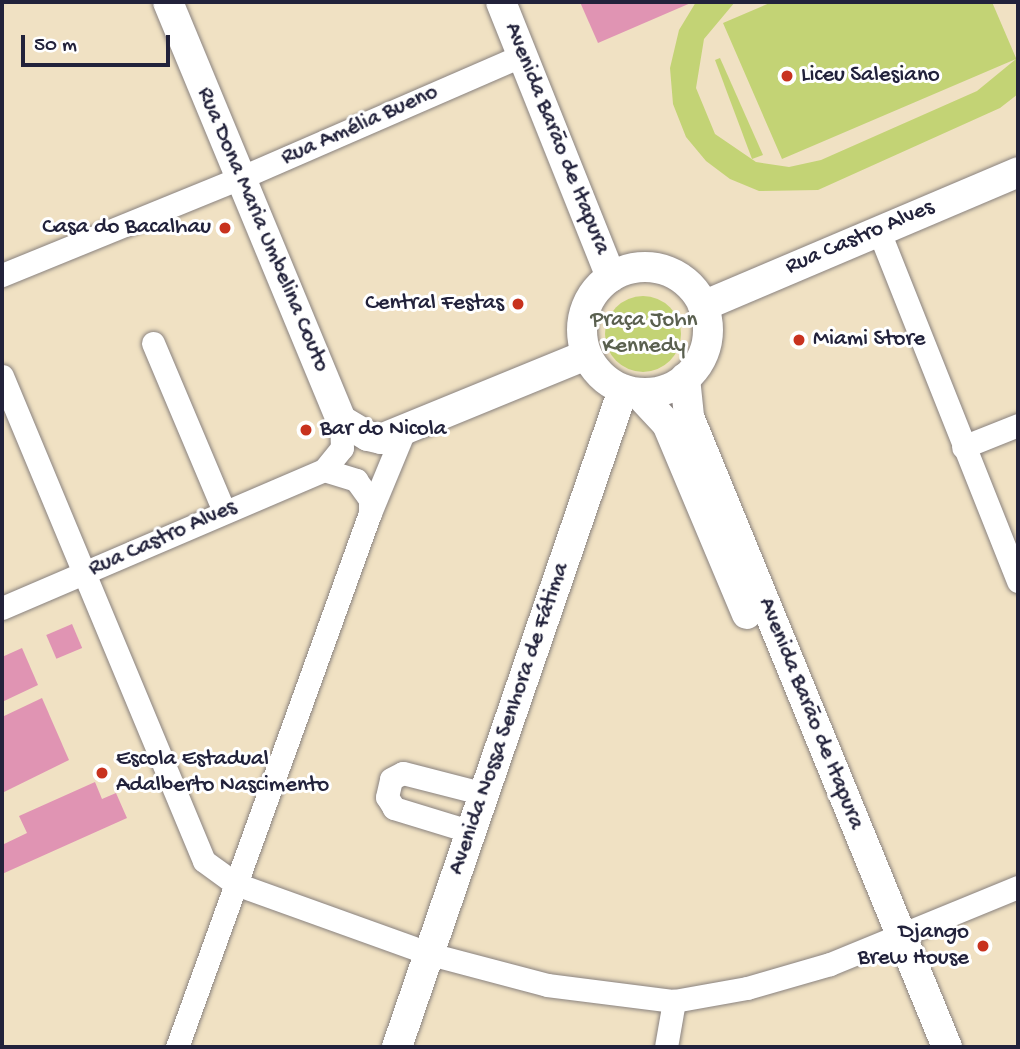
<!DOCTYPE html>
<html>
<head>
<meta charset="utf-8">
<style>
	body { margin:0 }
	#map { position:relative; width:1020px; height:1049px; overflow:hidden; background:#f0e1c3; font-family:"Gochi Hand",sans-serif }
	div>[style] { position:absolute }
	.green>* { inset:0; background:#c3d375 }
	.round { border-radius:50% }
	.building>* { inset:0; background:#e094b3; transform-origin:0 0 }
	.roads { filter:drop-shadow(0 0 2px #89827f) drop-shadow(0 0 2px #89827f) }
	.minor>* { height:23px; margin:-11.5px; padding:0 11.5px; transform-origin:11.5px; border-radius:11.5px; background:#fff }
	.major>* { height:30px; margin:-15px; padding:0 15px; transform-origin:15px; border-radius:15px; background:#fff }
	.major>.ring { margin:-15px; padding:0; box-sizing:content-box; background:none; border:30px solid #fff; border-radius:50% }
	.dots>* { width:19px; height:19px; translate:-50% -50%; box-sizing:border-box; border:4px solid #fff; border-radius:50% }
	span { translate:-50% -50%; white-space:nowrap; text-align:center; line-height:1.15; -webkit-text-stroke:6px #fff; paint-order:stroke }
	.poi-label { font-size:23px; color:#22223b }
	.left { translate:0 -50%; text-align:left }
	.right { translate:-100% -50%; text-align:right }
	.street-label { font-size:23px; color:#22223b }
	.park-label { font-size:23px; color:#5a604f }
	.frame { position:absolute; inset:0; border:4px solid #22223b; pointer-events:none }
	.scale { position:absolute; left:21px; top:35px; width:149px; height:32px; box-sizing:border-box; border:4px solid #22223b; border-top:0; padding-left:9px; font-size:21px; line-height:24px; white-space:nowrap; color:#22223b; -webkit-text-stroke:5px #fff; paint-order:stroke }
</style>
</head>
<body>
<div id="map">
	<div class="green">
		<i style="clip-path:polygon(696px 2px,735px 2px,704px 39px,696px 88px,715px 134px,756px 162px,789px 167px,821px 160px,977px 91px,1016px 59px,782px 159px,723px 23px,772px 2px,992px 2px,1016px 58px,1018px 55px,1018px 94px,1000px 108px,818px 190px,759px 191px,730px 179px,706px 161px,686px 137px,673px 104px,670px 68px,679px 30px)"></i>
		<i style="clip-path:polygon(720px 58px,763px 155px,752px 159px,715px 60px)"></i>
		<i class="round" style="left:605px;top:296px;width:76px;height:76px"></i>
	</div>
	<div class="building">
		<i style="clip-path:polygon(580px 2px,693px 2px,598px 43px)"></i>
		<i style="left:72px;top:624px;width:26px;height:28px;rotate:67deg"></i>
		<i style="clip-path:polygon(22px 648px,38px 685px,2px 702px,2px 657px)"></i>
		<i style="clip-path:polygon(42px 698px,69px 760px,2px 793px,2px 717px)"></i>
		<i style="clip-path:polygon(95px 782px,102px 799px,116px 793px,127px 818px,2px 874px,2px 845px,27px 833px,19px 816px)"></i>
	</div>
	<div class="roads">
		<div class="minor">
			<i style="left:878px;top:229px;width:379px;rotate:68.3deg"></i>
			<i style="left:2px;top:275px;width:257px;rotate:-22.2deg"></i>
			<i style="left:240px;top:178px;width:309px;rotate:-23.5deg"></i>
			<i style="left:153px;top:343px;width:182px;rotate:67.1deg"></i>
			<i style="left:2px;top:376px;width:525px;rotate:67.39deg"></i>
			<i style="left:204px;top:861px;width:39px;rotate:36deg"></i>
			<i style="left:236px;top:884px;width:206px;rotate:19.8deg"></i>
			<i style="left:430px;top:954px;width:121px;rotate:14.8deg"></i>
			<i style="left:547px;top:985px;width:128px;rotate:7.2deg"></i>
			<i style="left:674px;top:1001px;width:74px;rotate:-10.1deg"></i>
			<i style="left:747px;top:988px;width:86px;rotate:-16.1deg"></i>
			<i style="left:830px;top:964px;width:203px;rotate:-22.3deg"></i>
			<i style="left:963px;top:447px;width:59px;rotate:-21.8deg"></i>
			<i style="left:324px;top:470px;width:34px;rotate:17deg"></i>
			<i style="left:356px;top:480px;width:24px;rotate:54deg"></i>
			<i style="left:370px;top:499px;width:14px;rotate:90deg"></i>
			<i style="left:2px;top:608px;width:350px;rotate:-23.2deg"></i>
			<i style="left:324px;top:470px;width:28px;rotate:-51deg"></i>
			<i style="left:342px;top:448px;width:28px;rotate:-92deg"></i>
			<i style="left:472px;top:832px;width:82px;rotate:-162.9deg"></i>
			<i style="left:394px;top:808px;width:13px;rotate:-122deg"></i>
			<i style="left:387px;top:797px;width:18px;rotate:-77deg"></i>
			<i style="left:391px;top:779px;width:13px;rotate:-27deg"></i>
			<i style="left:403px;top:773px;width:85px;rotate:14.4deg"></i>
			<i style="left:177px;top:1047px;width:568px;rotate:-70.13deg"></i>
			<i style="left:370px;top:513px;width:89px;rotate:-67.5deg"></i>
			<i style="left:666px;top:1047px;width:47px;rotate:-80.1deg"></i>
		</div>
		<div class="major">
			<i style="left:168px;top:2px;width:452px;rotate:67.5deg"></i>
			<i style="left:341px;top:420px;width:31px;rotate:31deg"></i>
			<i style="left:368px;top:436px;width:13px;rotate:13deg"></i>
			<i style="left:381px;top:439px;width:222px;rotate:-22.3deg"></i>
			<i style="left:501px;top:2px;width:296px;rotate:68.2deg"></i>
			<i class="ring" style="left:582px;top:267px;width:96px;height:96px"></i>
			<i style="left:703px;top:306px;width:342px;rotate:-23deg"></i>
			<i style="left:685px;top:378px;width:39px;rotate:84deg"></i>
			<i style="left:689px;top:417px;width:681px;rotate:67.73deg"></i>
			<i style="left:638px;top:393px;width:42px;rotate:46.9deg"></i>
			<i style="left:667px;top:424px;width:206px;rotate:67.2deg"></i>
			<i style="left:397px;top:1047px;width:695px;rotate:-71.02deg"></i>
		</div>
	</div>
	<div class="dots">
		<i style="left:787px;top:76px;background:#c8321e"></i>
		<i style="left:225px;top:228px;background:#c8321e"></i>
		<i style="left:518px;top:304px;background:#c8321e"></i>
		<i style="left:799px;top:340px;background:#c8321e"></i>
		<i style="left:306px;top:430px;background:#c8321e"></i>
		<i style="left:102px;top:773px;background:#c8321e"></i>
		<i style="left:983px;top:946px;background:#c8321e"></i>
	</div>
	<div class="poi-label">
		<span class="left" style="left:801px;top:76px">Liceu Salesiano</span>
		<span class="right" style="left:211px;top:228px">Casa do Bacalhau</span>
		<span class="right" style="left:504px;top:304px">Central Festas</span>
		<span class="left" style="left:813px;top:340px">Miami Store</span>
		<span class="left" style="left:320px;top:430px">Bar do Nicola</span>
		<span class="left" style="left:116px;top:773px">Escola Estadual<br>Adalberto Nascimento</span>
		<span class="right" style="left:969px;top:946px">Django<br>Brew House</span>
	</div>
	<div class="street-label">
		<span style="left:360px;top:126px;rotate:-24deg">Rua Amélia Bueno</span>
		<span style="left:556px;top:139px;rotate:68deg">Avenida Barão de Itapura</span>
		<span style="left:262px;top:230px;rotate:67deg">Rua Dona Maria Umbelina Couto</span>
		<span style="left:860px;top:238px;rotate:-23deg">Rua Castro Alves</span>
		<span style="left:163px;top:539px;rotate:-24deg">Rua Castro Alves</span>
		<span style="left:810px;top:714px;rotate:68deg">Avenida Barão de Itapura</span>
		<span style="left:510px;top:719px;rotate:-71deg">Avenida Nossa Senhora de Fátima</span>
	</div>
	<div class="park-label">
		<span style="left:644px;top:334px">Praça John<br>Kennedy</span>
	</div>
	<div class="frame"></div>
	<div class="scale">50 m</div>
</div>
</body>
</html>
